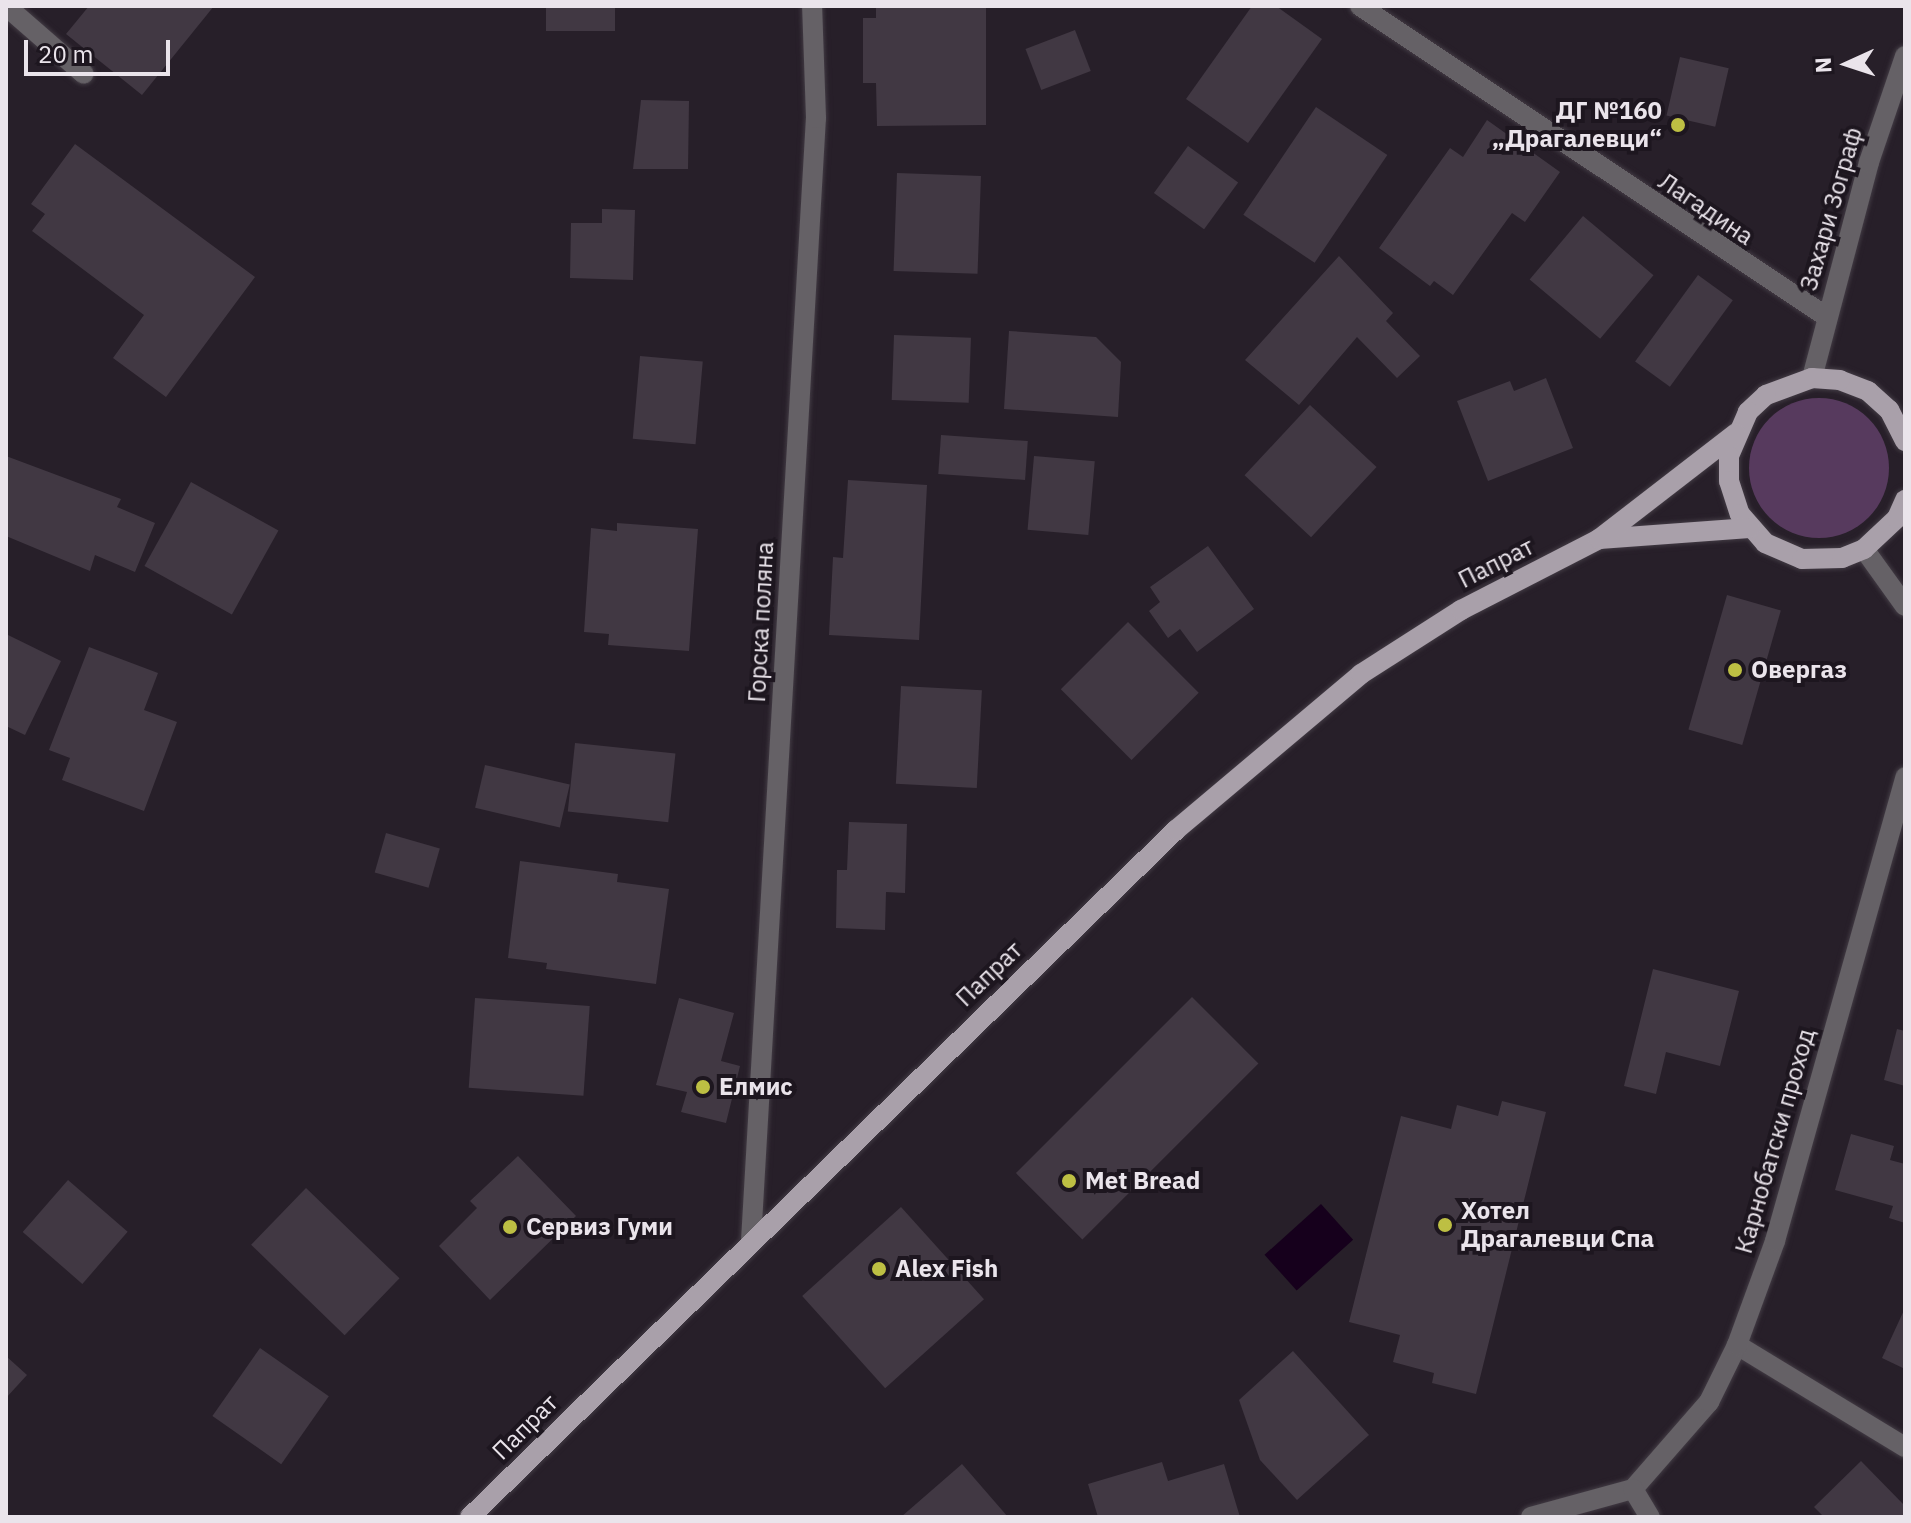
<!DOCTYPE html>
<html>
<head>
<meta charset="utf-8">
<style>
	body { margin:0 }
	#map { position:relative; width:1911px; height:1523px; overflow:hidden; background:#271f29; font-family:"IBM Plex Sans",sans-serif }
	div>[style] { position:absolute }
	.green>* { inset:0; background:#573a5e }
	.round { border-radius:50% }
	.water>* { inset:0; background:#16001c; transform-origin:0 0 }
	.building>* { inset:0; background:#413843; transform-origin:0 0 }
	.roads { filter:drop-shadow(0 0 2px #423b44) drop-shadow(0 0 2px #423b44) }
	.minor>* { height:20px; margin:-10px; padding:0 10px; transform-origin:10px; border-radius:10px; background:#656166 }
	.major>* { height:20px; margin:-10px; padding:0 10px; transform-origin:10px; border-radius:10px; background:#a9a0aa }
	.dots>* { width:22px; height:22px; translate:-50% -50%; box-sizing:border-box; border:4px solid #1d161f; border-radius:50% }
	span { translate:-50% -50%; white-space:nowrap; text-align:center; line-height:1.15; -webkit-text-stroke:8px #1d161f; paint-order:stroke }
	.poi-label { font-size:24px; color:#eae4eb; font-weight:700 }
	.right { translate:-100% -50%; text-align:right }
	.left { translate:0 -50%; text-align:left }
	.street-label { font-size:24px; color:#eae4eb }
	.frame { position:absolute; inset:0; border:8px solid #eae4eb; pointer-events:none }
	.north { position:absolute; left:1807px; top:24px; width:80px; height:80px; -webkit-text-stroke:6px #1d161f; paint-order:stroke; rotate:267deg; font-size:22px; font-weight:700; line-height:32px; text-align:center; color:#eae4eb }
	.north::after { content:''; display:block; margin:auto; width:28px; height:36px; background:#eae4eb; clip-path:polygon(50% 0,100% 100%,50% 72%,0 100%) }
	.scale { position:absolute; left:24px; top:40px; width:146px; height:36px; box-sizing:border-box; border:4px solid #eae4eb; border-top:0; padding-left:10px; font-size:24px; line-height:28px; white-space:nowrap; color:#eae4eb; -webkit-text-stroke:6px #1d161f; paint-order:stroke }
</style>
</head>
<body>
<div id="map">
	<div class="green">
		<i class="round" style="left:1749px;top:398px;width:140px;height:140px"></i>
	</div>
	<div class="water">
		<i style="left:1321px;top:1204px;width:48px;height:76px;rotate:48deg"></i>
	</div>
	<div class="building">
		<i style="clip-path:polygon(89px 6px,214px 6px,142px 95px,66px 34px)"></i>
		<i style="left:546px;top:6px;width:69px;height:25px"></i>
		<i style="clip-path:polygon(876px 6px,986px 6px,986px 125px,877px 126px,876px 83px,863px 83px,863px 18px,876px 18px)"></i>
		<i style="clip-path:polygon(1252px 6px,1276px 6px,1322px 39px,1248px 143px,1186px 99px)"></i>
		<i style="left:1075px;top:30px;width:44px;height:53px;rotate:69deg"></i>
		<i style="left:1680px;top:57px;width:50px;height:60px;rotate:13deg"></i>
		<i style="clip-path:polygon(641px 100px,689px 101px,688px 169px,633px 169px)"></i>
		<i style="left:1316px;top:107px;width:86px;height:130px;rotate:34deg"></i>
		<i style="clip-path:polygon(1487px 120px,1560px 172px,1525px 222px,1512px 213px,1453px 295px,1434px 281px,1430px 286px,1379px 248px,1450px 148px,1463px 157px)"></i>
		<i style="clip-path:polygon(75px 144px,255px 277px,166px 397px,113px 358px,144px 315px,32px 231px,45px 214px,31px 204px)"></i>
		<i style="left:1188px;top:146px;width:62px;height:58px;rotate:36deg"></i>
		<i style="left:897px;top:173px;width:84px;height:98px;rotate:2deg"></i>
		<i style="clip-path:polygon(602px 209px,635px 210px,633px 280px,570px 278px,571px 223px,602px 223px)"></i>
		<i style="left:1583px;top:216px;width:92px;height:83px;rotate:40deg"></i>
		<i style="clip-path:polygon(1339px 256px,1393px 313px,1386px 321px,1420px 356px,1397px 378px,1357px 337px,1299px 405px,1245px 360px)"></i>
		<i style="left:1698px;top:275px;width:43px;height:107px;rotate:36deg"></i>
		<i style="clip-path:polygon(1009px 331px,1096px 337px,1121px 362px,1118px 417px,1004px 409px)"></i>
		<i style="left:894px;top:335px;width:77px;height:65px;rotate:2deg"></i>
		<i style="left:640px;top:356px;width:63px;height:83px;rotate:5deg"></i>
		<i style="clip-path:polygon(1546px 378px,1573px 448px,1488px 481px,1457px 401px,1510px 381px,1514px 391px)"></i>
		<i style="left:1310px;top:405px;width:91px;height:96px;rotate:43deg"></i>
		<i style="left:941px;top:435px;width:87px;height:39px;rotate:4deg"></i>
		<i style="clip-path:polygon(6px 456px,121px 499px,117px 507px,155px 523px,135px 572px,95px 555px,90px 571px,6px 536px)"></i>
		<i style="left:1034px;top:456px;width:61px;height:74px;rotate:5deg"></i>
		<i style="clip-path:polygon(848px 480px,927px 485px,919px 640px,829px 635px,833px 557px,843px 558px)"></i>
		<i style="left:191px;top:482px;width:100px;height:96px;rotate:29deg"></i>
		<i style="clip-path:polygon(617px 523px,698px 529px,689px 651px,608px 645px,609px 634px,584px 632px,591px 528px,617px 531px)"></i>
		<i style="clip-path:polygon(1208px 546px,1254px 609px,1197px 652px,1180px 629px,1168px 638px,1149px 611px,1160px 602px,1150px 587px)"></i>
		<i style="left:1727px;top:595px;width:56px;height:140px;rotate:16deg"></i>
		<i style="left:1128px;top:622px;width:100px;height:95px;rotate:45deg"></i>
		<i style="clip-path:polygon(6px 634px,61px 661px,25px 735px,6px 726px)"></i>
		<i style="clip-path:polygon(89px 647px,158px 673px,144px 710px,177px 722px,144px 811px,62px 780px,70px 758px,49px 750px)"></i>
		<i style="left:901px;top:686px;width:81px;height:98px;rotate:3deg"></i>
		<i style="left:575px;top:743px;width:101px;height:69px;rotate:6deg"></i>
		<i style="left:485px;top:765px;width:87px;height:44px;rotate:13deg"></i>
		<i style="clip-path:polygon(849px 822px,907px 824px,905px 893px,886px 892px,885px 930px,836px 928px,837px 870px,847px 870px)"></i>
		<i style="left:386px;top:833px;width:56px;height:41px;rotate:16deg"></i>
		<i style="clip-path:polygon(520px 861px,618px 874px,617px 882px,669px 889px,656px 984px,546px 969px,547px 963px,508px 958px)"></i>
		<i style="clip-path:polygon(1653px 969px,1739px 991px,1720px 1066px,1666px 1052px,1656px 1094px,1624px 1086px)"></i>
		<i style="left:1192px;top:997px;width:94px;height:249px;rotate:45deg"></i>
		<i style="left:475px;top:998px;width:115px;height:90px;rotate:4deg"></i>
		<i style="clip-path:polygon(679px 998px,734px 1013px,721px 1061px,740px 1066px,726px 1123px,681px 1112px,687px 1092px,656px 1085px)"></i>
		<i style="clip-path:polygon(1897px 1029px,1905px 1031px,1905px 1086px,1884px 1080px)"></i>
		<i style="clip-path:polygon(1502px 1101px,1546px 1112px,1476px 1394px,1432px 1383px,1434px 1373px,1393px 1362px,1400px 1335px,1349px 1322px,1401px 1116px,1451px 1129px,1457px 1105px,1498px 1116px)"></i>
		<i style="clip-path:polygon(1851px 1134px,1894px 1146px,1890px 1160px,1905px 1164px,1905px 1223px,1889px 1218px,1893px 1206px,1835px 1190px)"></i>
		<i style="clip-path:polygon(518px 1156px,576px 1216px,490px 1300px,439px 1246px,477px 1208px,470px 1201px)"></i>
		<i style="left:68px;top:1180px;width:79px;height:69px;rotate:41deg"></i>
		<i style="left:306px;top:1188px;width:130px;height:79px;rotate:44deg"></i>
		<i style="left:901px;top:1207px;width:124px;height:133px;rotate:48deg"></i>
		<i style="clip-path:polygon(1905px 1308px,1905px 1369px,1882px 1358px)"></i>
		<i style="left:260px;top:1348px;width:84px;height:83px;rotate:35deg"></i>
		<i style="clip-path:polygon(1293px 1351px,1369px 1435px,1297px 1500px,1260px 1460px,1239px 1400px)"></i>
		<i style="clip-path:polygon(6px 1356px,27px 1375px,6px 1398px)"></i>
		<i style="clip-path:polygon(1861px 1461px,1905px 1506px,1905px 1517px,1824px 1517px,1814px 1507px)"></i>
		<i style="clip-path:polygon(1162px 1462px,1168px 1481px,1224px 1464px,1240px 1517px,1098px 1517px,1088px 1484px)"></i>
		<i style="clip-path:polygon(962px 1464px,1008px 1517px,901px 1517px)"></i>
	</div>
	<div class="roads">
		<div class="minor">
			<i style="left:6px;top:6px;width:103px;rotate:41.1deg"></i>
			<i style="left:1360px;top:6px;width:561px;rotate:33.66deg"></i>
			<i style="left:1812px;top:378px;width:223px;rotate:-75.2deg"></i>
			<i style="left:1869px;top:162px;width:112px;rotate:-71.2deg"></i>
			<i style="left:1864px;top:549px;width:70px;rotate:54.3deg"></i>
			<i style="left:751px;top:1241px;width:1125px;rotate:-86.69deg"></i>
			<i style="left:816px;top:118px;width:112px;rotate:-92deg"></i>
			<i style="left:1737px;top:1345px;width:197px;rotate:31.3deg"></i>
			<i style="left:1633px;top:1489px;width:116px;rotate:-48.9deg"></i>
			<i style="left:1709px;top:1402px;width:64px;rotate:-63.8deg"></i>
			<i style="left:1737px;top:1345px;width:111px;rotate:-69.9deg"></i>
			<i style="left:1775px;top:1241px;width:482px;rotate:-74.3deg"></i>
			<i style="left:1531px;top:1517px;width:106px;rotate:-15.4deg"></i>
			<i style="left:1633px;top:1489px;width:33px;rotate:59deg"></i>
		</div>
		<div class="major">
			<i style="left:1905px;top:441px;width:35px;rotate:-117deg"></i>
			<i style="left:1889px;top:410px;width:28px;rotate:-138deg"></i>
			<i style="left:1868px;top:391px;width:30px;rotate:-159deg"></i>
			<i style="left:1840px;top:380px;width:28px;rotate:-176deg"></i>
			<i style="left:1812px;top:378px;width:49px;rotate:159.7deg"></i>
			<i style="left:1766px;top:395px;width:25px;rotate:137deg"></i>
			<i style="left:1748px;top:412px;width:48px;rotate:113.4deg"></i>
			<i style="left:1729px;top:456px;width:25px;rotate:90deg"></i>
			<i style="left:1729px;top:481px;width:35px;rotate:72deg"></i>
			<i style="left:1740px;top:514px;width:38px;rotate:49deg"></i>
			<i style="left:1765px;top:543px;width:40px;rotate:23.4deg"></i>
			<i style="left:1802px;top:559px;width:40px;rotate:-1.4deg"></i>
			<i style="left:1842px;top:558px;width:24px;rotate:-22deg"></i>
			<i style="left:1864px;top:549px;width:45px;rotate:-43.2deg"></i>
			<i style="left:1897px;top:518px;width:20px;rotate:-66deg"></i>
			<i style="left:1599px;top:539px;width:151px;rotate:-4.2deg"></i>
			<i style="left:470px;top:1517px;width:985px;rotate:-44.22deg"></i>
			<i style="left:1176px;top:830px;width:242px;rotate:-40.1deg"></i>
			<i style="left:1361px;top:674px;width:119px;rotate:-32.6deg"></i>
			<i style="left:1461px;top:610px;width:155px;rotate:-27.2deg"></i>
			<i style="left:1599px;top:539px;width:173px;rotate:-37.7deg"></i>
		</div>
	</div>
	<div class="dots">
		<i style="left:1678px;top:125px;background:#bdbf43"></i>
		<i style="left:1735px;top:670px;background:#bdbf43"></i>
		<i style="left:703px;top:1087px;background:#bdbf43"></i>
		<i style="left:1069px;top:1181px;background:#bdbf43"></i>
		<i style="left:1445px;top:1225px;background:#bdbf43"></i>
		<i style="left:510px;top:1227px;background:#bdbf43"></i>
		<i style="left:879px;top:1269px;background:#bdbf43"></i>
	</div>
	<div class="poi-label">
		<span class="right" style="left:1662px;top:125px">ДГ №160<br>„Драгалевци“</span>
		<span class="left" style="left:1751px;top:670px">Овергаз</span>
		<span class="left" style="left:719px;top:1087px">Елмис</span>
		<span class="left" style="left:1085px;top:1181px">Met Bread</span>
		<span class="left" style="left:1461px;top:1225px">Хотел<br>Драгалевци Спа</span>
		<span class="left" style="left:526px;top:1227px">Сервиз Гуми</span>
		<span class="left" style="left:895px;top:1269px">Alex Fish</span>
	</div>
	<div class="street-label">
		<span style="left:1706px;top:209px;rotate:34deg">Лагадина</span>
		<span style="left:1831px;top:209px;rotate:-74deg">Захари Зограф</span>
		<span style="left:1496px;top:563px;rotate:-27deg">Папрат</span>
		<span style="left:761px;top:622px;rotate:-87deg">Горска поляна</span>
		<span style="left:989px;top:974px;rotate:-44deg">Папрат</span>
		<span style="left:1775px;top:1141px;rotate:-74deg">Карнобатски проход</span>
		<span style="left:525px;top:1427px;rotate:-45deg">Папрат</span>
	</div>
	<div class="frame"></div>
	<div class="north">N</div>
	<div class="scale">20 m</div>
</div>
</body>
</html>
